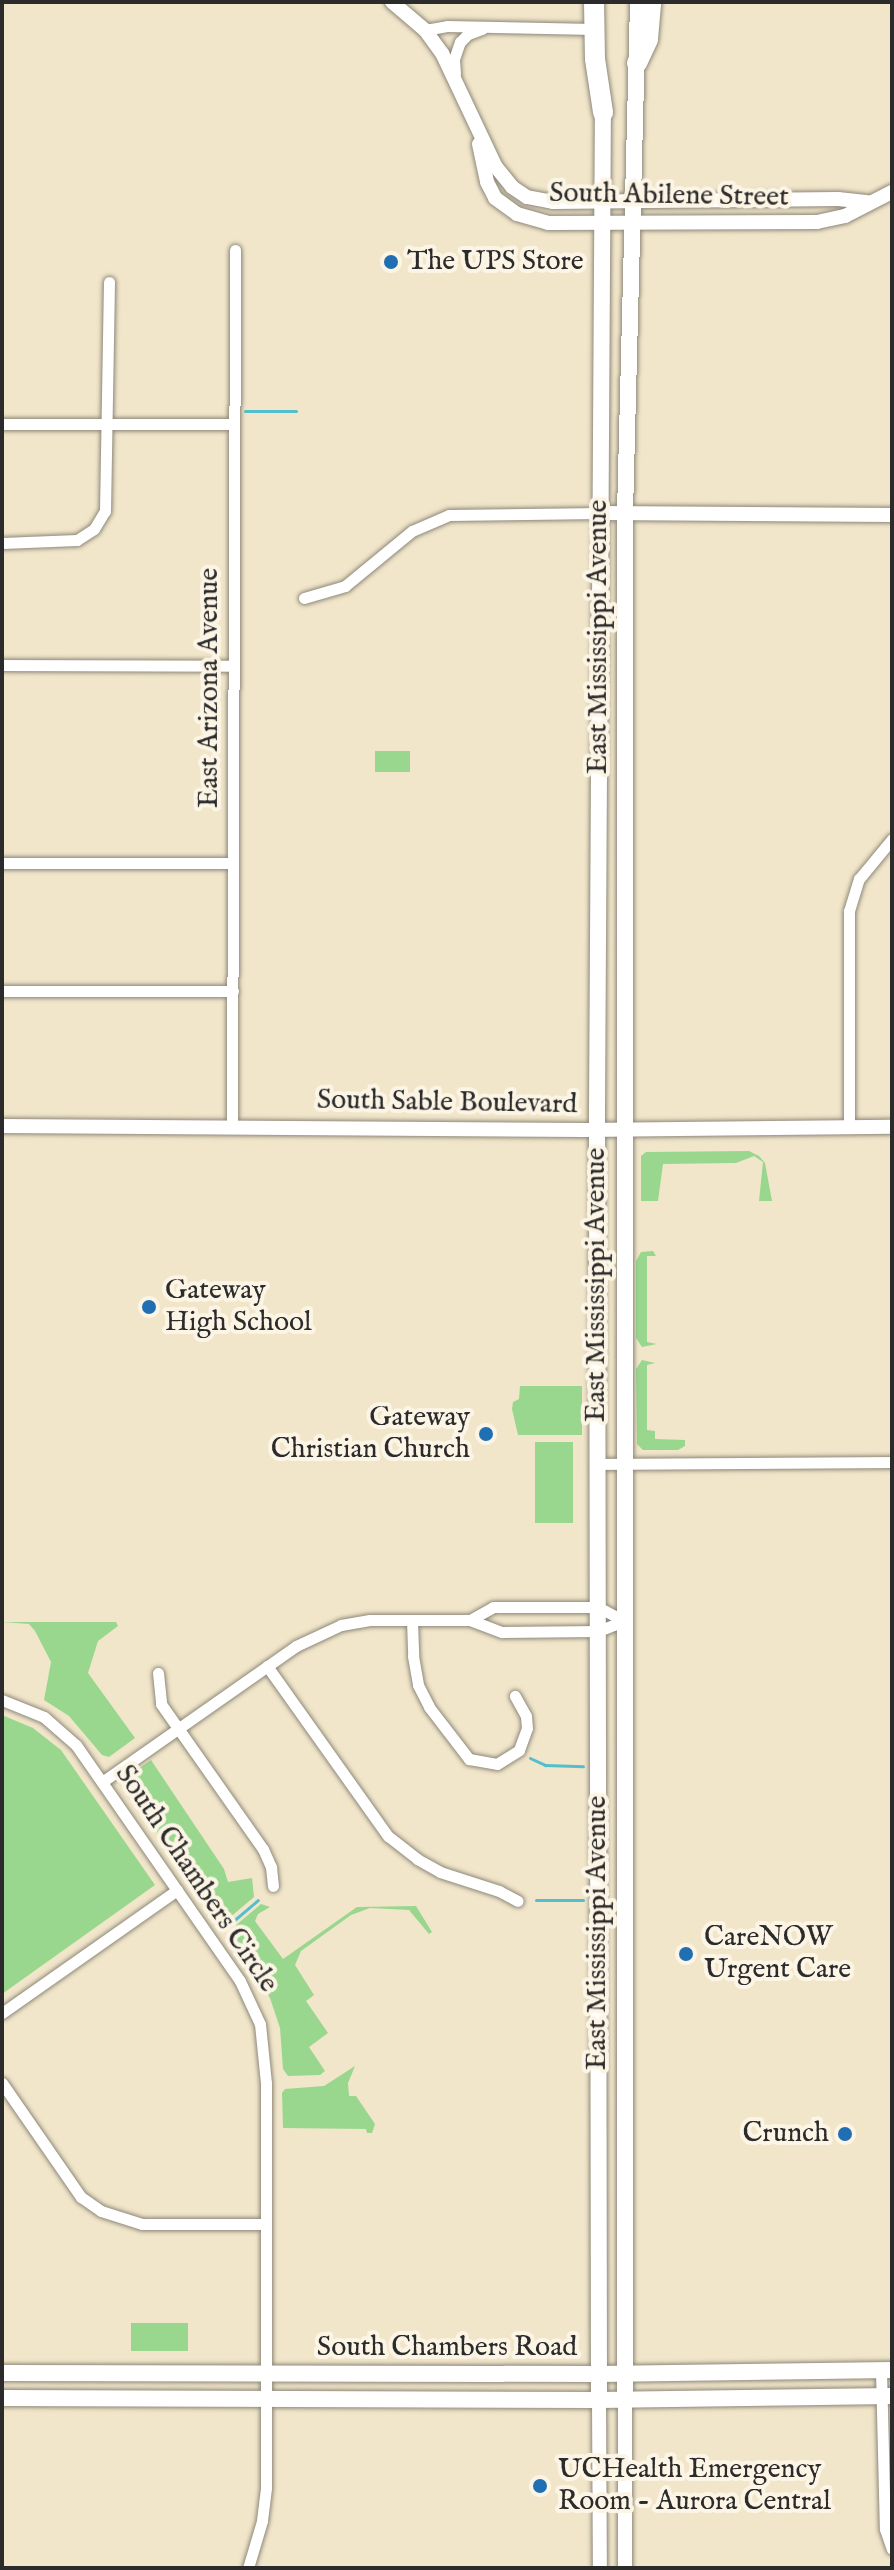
<!DOCTYPE html>
<html>
<head>
<meta charset="utf-8">
<style>
	body { margin:0 }
	#map { position:relative; width:894px; height:2570px; overflow:hidden; background:#f1e6ca; font-family:"IM FELL English",serif }
	div>[style] { position:absolute }
	.green>* { inset:0; background:#98d78d; transform-origin:0 0 }
	.stream>* { height:3px; margin:-1.5px; padding:0 1.5px; transform-origin:1.5px; border-radius:1.5px; background:#52bece }
	.roads { filter:drop-shadow(0 0 2px #8e887a) drop-shadow(0 0 2px #8e887a) }
	.street>* { height:11px; margin:-5.5px; padding:0 5.5px; transform-origin:5.5px; border-radius:5.5px; background:#fff }
	.secondary>* { height:14px; margin:-7px; padding:0 7px; transform-origin:7px; border-radius:7px; background:#fff }
	.primary>* { height:16px; margin:-8px; padding:0 8px; transform-origin:8px; border-radius:8px; background:#fff }
	.highway>* { height:20px; margin:-10px; padding:0 10px; transform-origin:10px; border-radius:10px; background:#fff }
	.dots>* { width:22px; height:22px; translate:-50% -50%; box-sizing:border-box; border:4px solid #fcf5e5; border-radius:50% }
	span { translate:-50% -50%; white-space:nowrap; text-align:center; line-height:1.15; -webkit-text-stroke:8px #fcf5e5; paint-order:stroke }
	.street-label { font-size:28px; color:#2b2b2b }
	.poi-label { font-size:28px; color:#2b2b2b }
	.left { translate:0 -50%; text-align:left }
	.right { translate:-100% -50%; text-align:right }
	.frame { position:absolute; inset:0; border:4px solid #2b2b2b; pointer-events:none }
</style>
</head>
<body>
<div id="map">
	<div class="green">
		<i style="left:375px;top:751px;width:35px;height:21px"></i>
		<i style="clip-path:polygon(749px 1151px,759px 1156px,765px 1163px,772px 1201px,759px 1201px,763px 1162px,754px 1156px,736px 1163px,663px 1164px,658px 1201px,641px 1201px,641px 1156px,646px 1152px)"></i>
		<i style="clip-path:polygon(653px 1251px,656px 1256px,647px 1256px,647px 1342px,657px 1344px,642px 1347px,636px 1338px,636px 1261px,641px 1252px)"></i>
		<i style="clip-path:polygon(642px 1360px,655px 1363px,647px 1365px,647px 1430px,655px 1431px,655px 1439px,685px 1440px,685px 1446px,678px 1450px,643px 1450px,637px 1444px,636px 1369px)"></i>
		<i style="clip-path:polygon(520px 1386px,582px 1386px,582px 1435px,518px 1435px,512px 1409px,513px 1402px,519px 1399px)"></i>
		<i style="left:535px;top:1442px;width:38px;height:81px"></i>
		<i style="clip-path:polygon(2px 1622px,116px 1622px,118px 1626px,98px 1641px,88px 1673px,135px 1738px,109px 1757px,102px 1755px,69px 1716px,44px 1700px,51px 1662px,35px 1631px,29px 1624px)"></i>
		<i style="clip-path:polygon(2px 1715px,33px 1728px,61px 1750px,155px 1885px,2px 1994px)"></i>
		<i style="clip-path:polygon(151px 1760px,224px 1869px,228px 1882px,252px 1878px,254px 1897px,222px 1924px,126px 1787px,131px 1774px)"></i>
		<i style="clip-path:polygon(261px 1904px,270px 1907px,258px 1914px,255px 1921px,283px 1959px,357px 1907px,416px 1906px,432px 1932px,429px 1934px,409px 1910px,370px 1908px,351px 1915px,301px 1951px,295px 1965px,314px 1995px,306px 2001px,328px 2033px,309px 2047px,325px 2071px,320px 2075px,288px 2076px,283px 2069px,280px 2028px,270px 1998px,228px 1932px)"></i>
		<i style="clip-path:polygon(355px 2066px,348px 2083px,349px 2096px,356px 2096px,375px 2124px,372px 2133px,367px 2133px,366px 2129px,283px 2128px,282px 2093px,285px 2089px,324px 2086px)"></i>
		<i style="left:131px;top:2323px;width:57px;height:28px"></i>
	</div>
	<div class="stream">
		<i style="left:245px;top:411px;width:51px"></i>
		<i style="left:530px;top:1758px;width:17px;rotate:25deg"></i>
		<i style="left:545px;top:1765px;width:38px;rotate:2deg"></i>
		<i style="left:536px;top:1900px;width:47px"></i>
		<i style="left:225px;top:1928px;width:43px;rotate:-40.3deg"></i>
	</div>
	<div class="roads">
		<div class="street">
			<i style="left:425px;top:30px;width:22px;rotate:-10deg"></i>
			<i style="left:447px;top:26px;width:147px;rotate:1.2deg"></i>
			<i style="left:455px;top:74px;width:15px;rotate:-94deg"></i>
			<i style="left:454px;top:59px;width:18px;rotate:-71deg"></i>
			<i style="left:460px;top:42px;width:11px;rotate:-45deg"></i>
			<i style="left:468px;top:34px;width:15px;rotate:-20deg"></i>
			<i style="left:2px;top:424px;width:232px"></i>
			<i style="left:2px;top:543px;width:75px;rotate:-2.3deg"></i>
			<i style="left:77px;top:540px;width:20px;rotate:-33deg"></i>
			<i style="left:94px;top:529px;width:21px;rotate:-59deg"></i>
			<i style="left:105px;top:511px;width:229px;rotate:-89deg"></i>
			<i style="left:304px;top:598px;width:43px;rotate:-16.3deg"></i>
			<i style="left:345px;top:586px;width:87px;rotate:-39.4deg"></i>
			<i style="left:412px;top:531px;width:40px;rotate:-23.4deg"></i>
			<i style="left:449px;top:515px;width:152px;rotate:-0.8deg"></i>
			<i style="left:2px;top:665px;width:232px;rotate:0.2deg"></i>
			<i style="left:2px;top:863px;width:231px"></i>
			<i style="left:2px;top:991px;width:231px"></i>
			<i style="left:232px;top:1127px;width:877px;rotate:-89.8deg"></i>
			<i style="left:849px;top:1127px;width:216px;rotate:-90deg"></i>
			<i style="left:849px;top:911px;width:34px;rotate:-73deg"></i>
			<i style="left:859px;top:879px;width:52px;rotate:-50.5deg"></i>
			<i style="left:598px;top:1464px;width:294px;rotate:-0.4deg"></i>
			<i style="left:412px;top:1620px;width:36px;rotate:88deg"></i>
			<i style="left:413px;top:1656px;width:29px;rotate:80deg"></i>
			<i style="left:418px;top:1685px;width:25px;rotate:63deg"></i>
			<i style="left:429px;top:1707px;width:66px;rotate:52.4deg"></i>
			<i style="left:469px;top:1759px;width:28px;rotate:10deg"></i>
			<i style="left:497px;top:1764px;width:26px;rotate:-32deg"></i>
			<i style="left:519px;top:1750px;width:23px;rotate:-70deg"></i>
			<i style="left:527px;top:1728px;width:12px;rotate:-95deg"></i>
			<i style="left:526px;top:1716px;width:23px;rotate:-119deg"></i>
			<i style="left:470px;top:1620px;width:26px;rotate:-29deg"></i>
			<i style="left:493px;top:1607px;width:105px"></i>
			<i style="left:598px;top:1607px;width:30px;rotate:28deg"></i>
			<i style="left:267px;top:1666px;width:209px;rotate:54.6deg"></i>
			<i style="left:388px;top:1836px;width:37px;rotate:38deg"></i>
			<i style="left:417px;top:1859px;width:26px;rotate:29deg"></i>
			<i style="left:440px;top:1872px;width:62px;rotate:17.9deg"></i>
			<i style="left:499px;top:1891px;width:21px;rotate:28deg"></i>
			<i style="left:158px;top:1673px;width:31px;rotate:84deg"></i>
			<i style="left:161px;top:1704px;width:177px;rotate:54.9deg"></i>
			<i style="left:263px;top:1849px;width:20px;rotate:66deg"></i>
			<i style="left:271px;top:1867px;width:19px;rotate:84deg"></i>
			<i style="left:2px;top:1700px;width:45px;rotate:22deg"></i>
			<i style="left:44px;top:1717px;width:43px;rotate:41.2deg"></i>
			<i style="left:76px;top:1745px;width:287px;rotate:55.2deg"></i>
			<i style="left:240px;top:1981px;width:47px;rotate:65.1deg"></i>
			<i style="left:260px;top:2024px;width:59px;rotate:84.2deg"></i>
			<i style="left:266px;top:2083px;width:405px;rotate:90deg"></i>
			<i style="left:266px;top:2488px;width:33px;rotate:97deg"></i>
			<i style="left:262px;top:2521px;width:49px;rotate:106.6deg"></i>
			<i style="left:102px;top:1782px;width:237px;rotate:-35deg"></i>
			<i style="left:296px;top:1646px;width:50px;rotate:-25deg"></i>
			<i style="left:341px;top:1625px;width:29px;rotate:-10deg"></i>
			<i style="left:370px;top:1620px;width:100px"></i>
			<i style="left:470px;top:1620px;width:34px;rotate:21deg"></i>
			<i style="left:502px;top:1632px;width:96px;rotate:-0.6deg"></i>
			<i style="left:598px;top:1631px;width:28px;rotate:-21deg"></i>
			<i style="left:2px;top:2013px;width:214px;rotate:-35.1deg"></i>
			<i style="left:2px;top:2083px;width:139px;rotate:55.3deg"></i>
			<i style="left:81px;top:2197px;width:24px;rotate:35deg"></i>
			<i style="left:101px;top:2211px;width:43px;rotate:17.6deg"></i>
			<i style="left:142px;top:2224px;width:124px"></i>
			<i style="left:881px;top:2370px;width:159px;rotate:88.6deg"></i>
			<i style="left:885px;top:2529px;width:21px;rotate:71deg"></i>
		</div>
		<div class="secondary">
			<i style="left:392px;top:2px;width:43px;rotate:40.3deg"></i>
			<i style="left:425px;top:30px;width:29px;rotate:54deg"></i>
			<i style="left:442px;top:53px;width:126px;rotate:64.7deg"></i>
			<i style="left:496px;top:167px;width:26px;rotate:51deg"></i>
			<i style="left:512px;top:187px;width:18px;rotate:34deg"></i>
			<i style="left:527px;top:197px;width:26px;rotate:11deg"></i>
			<i style="left:553px;top:202px;width:285px;rotate:-0.6deg"></i>
			<i style="left:838px;top:199px;width:30px;rotate:6deg"></i>
			<i style="left:479px;top:144px;width:39px;rotate:78deg"></i>
			<i style="left:487px;top:182px;width:18px;rotate:63deg"></i>
			<i style="left:495px;top:198px;width:27px;rotate:36deg"></i>
			<i style="left:517px;top:214px;width:32px;rotate:16deg"></i>
			<i style="left:548px;top:223px;width:269px;rotate:-0.2deg"></i>
			<i style="left:817px;top:222px;width:29px;rotate:-12deg"></i>
			<i style="left:845px;top:216px;width:53px;rotate:-27.1deg"></i>
			<i style="left:601px;top:513px;width:291px;rotate:0.4deg"></i>
			<i style="left:2px;top:1126px;width:583px;rotate:0.39deg"></i>
			<i style="left:585px;top:1130px;width:307px;rotate:-0.6deg"></i>
			<i style="left:599px;top:2400px;width:168px;rotate:89.7deg"></i>
			<i style="left:625px;top:2400px;width:168px;rotate:90deg"></i>
		</div>
		<div class="primary">
			<i style="left:2px;top:2373px;width:597px;rotate:0.1deg"></i>
			<i style="left:599px;top:2374px;width:293px;rotate:-0.8deg"></i>
			<i style="left:2px;top:2398px;width:597px;rotate:0.19deg"></i>
			<i style="left:599px;top:2400px;width:293px;rotate:-0.8deg"></i>
			<i style="left:599px;top:2400px;width:1291px;rotate:-90.09deg"></i>
			<i style="left:597px;top:1109px;width:1009px;rotate:-89.66deg"></i>
			<i style="left:625px;top:2400px;width:1887px;rotate:-90deg"></i>
			<i style="left:625px;top:513px;width:511px;rotate:-88.54deg"></i>
		</div>
		<div class="highway">
			<i style="left:594px;top:2px;width:57px;rotate:89deg"></i>
			<i style="left:595px;top:59px;width:54px;rotate:81.4deg"></i>
			<i style="left:637px;top:63px;width:26px;rotate:-65deg"></i>
			<i style="left:648px;top:39px;width:37px;rotate:-85deg"></i>
		</div>
	</div>
	<div class="dots">
		<i style="left:391px;top:262px;background:#1f6fb2"></i>
		<i style="left:149px;top:1307px;background:#1f6fb2"></i>
		<i style="left:486px;top:1434px;background:#1f6fb2"></i>
		<i style="left:686px;top:1954px;background:#1f6fb2"></i>
		<i style="left:845px;top:2134px;background:#1f6fb2"></i>
		<i style="left:540px;top:2486px;background:#1f6fb2"></i>
	</div>
	<div class="street-label">
		<span style="left:669px;top:196px;rotate:1deg">South Abilene Street</span>
		<span style="left:599px;top:637px;rotate:-90deg">East Mississippi Avenue</span>
		<span style="left:210px;top:688px;rotate:-90deg">East Arizona Avenue</span>
		<span style="left:447px;top:1103px;rotate:1deg">South Sable Boulevard</span>
		<span style="left:597px;top:1285px;rotate:-90deg">East Mississippi Avenue</span>
		<span style="left:196px;top:1879px;rotate:56deg">South Chambers Circle</span>
		<span style="left:598px;top:1933px;rotate:-90deg">East Mississippi Avenue</span>
		<span style="left:447px;top:2348px">South Chambers Road</span>
	</div>
	<div class="poi-label">
		<span class="left" style="left:407px;top:262px">The UPS Store</span>
		<span class="left" style="left:165px;top:1307px">Gateway<br>High School</span>
		<span class="right" style="left:470px;top:1434px">Gateway<br>Christian Church</span>
		<span class="left" style="left:704px;top:1954px">CareNOW<br>Urgent Care</span>
		<span class="right" style="left:829px;top:2134px">Crunch</span>
		<span class="left" style="left:558px;top:2486px">UCHealth Emergency<br>Room - Aurora Central</span>
	</div>
	<div class="frame"></div>
</div>
</body>
</html>
